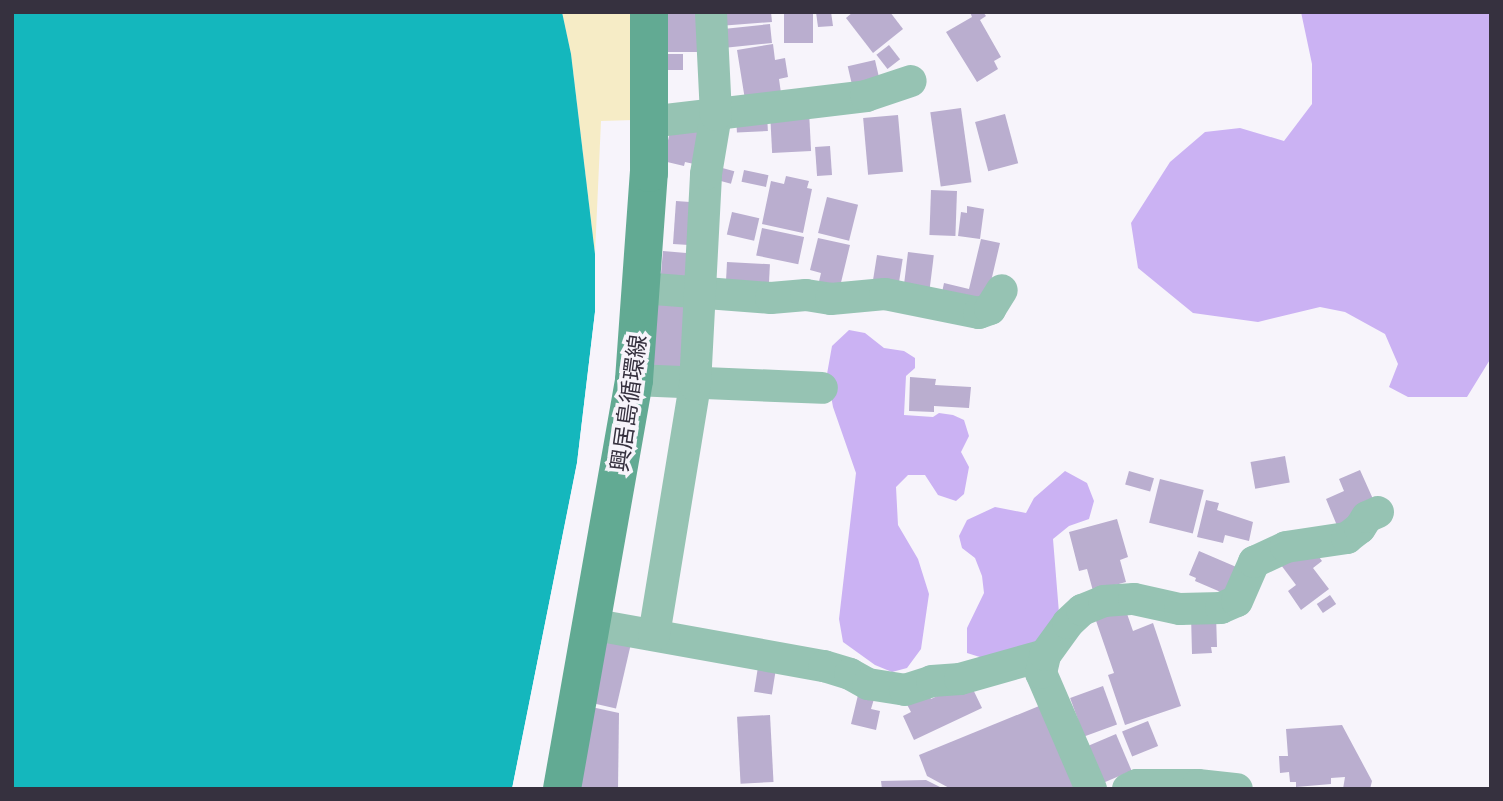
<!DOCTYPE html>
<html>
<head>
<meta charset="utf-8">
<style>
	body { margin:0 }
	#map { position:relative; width:1503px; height:801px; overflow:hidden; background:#f7f4fb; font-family:Literata,"Noto Sans JP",serif }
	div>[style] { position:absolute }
	.forest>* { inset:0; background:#cbb2f3 }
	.sand>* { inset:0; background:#f6ecc6 }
	.water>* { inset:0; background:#14b7bd }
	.pier>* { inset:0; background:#f7f4fb }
	.building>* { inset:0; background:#baaecf; transform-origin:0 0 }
	.minor>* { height:32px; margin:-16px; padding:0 16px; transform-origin:16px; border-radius:16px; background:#96c3b3 }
	.secondary>* { height:38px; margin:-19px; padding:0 19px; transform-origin:19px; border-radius:19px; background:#62aa93 }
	span { translate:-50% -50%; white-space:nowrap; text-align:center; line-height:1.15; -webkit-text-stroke:7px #f7f4fb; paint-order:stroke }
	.street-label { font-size:23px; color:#36313f }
	.frame { position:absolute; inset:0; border:14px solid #36313f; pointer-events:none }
</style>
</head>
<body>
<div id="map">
	<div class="forest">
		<i style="clip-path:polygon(1301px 12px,1491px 12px,1491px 358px,1467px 397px,1408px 397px,1389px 387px,1398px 364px,1385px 334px,1345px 312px,1320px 307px,1258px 322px,1193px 313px,1138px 268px,1131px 223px,1170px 162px,1205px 132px,1240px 128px,1284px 141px,1312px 104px,1312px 64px)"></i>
		<i style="clip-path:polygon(849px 330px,865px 333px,884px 348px,904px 351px,915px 358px,915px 368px,906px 376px,904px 415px,933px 417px,939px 413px,953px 415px,964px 420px,969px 436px,961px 452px,969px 467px,964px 494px,956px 501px,938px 495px,925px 475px,908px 475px,896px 487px,898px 525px,918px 559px,929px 594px,921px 649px,907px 668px,892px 672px,875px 665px,843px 642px,839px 619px,856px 473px,833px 407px,827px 374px,832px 346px)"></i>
		<i style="clip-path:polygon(1065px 471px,1087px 483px,1094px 501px,1089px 519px,1069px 526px,1053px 539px,1059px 613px,1038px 643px,983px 658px,967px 653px,967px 628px,984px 593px,982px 576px,975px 558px,962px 548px,959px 536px,967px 520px,995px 507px,1026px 513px,1034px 498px)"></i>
	</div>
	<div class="sand">
		<i style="clip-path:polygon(562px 12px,630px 12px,634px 120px,601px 121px,595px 254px,571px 54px)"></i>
	</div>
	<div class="water">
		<i style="clip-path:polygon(12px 12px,562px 12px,571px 54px,595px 254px,595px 312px,577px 463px,512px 789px,12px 789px)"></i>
	</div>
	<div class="pier">
		<i style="clip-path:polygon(596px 232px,598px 312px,581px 463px,515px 789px,512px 789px,577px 463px,595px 312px)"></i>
	</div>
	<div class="building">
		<i style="left:668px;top:12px;width:38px;height:40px"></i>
		<i style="clip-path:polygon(718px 12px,771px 12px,772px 22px,719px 26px)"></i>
		<i style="left:784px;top:12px;width:29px;height:31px"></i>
		<i style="clip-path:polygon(816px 12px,831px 12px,833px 26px,818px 27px)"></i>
		<i style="clip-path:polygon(853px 12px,890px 12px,903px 29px,873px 53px,846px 18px)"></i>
		<i style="clip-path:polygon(970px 12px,983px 12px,986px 16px,980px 20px,1001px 57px,994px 61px,998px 69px,977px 82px,946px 32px,972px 17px)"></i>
		<i style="left:770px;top:24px;width:19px;height:54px;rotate:84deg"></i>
		<i style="clip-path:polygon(773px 44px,775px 60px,785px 58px,788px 77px,779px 79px,782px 100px,746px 106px,737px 50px)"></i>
		<i style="left:889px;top:45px;width:18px;height:16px;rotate:52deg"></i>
		<i style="left:665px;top:54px;width:18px;height:16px"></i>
		<i style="left:875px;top:60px;width:28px;height:28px;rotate:77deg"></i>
		<i style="left:961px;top:108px;width:75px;height:31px;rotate:82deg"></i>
		<i style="left:809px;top:111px;width:40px;height:39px;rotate:87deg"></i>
		<i style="left:767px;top:114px;width:17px;height:31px;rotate:87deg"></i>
		<i style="left:1005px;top:114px;width:51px;height:31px;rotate:75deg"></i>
		<i style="left:898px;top:115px;width:57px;height:35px;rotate:85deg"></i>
		<i style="clip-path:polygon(672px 124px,711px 133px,703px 166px,685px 162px,684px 166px,663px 161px)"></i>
		<i style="left:830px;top:146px;width:29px;height:15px;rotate:86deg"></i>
		<i style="left:715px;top:166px;width:20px;height:13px;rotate:15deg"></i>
		<i style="left:744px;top:170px;width:25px;height:12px;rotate:12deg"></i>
		<i style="clip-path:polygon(786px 176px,809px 181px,807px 188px,812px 189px,803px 233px,762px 224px,771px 181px,784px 184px)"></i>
		<i style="left:931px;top:190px;width:26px;height:45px;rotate:2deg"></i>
		<i style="left:827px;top:197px;width:32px;height:37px;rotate:14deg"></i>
		<i style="left:676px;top:201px;width:28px;height:43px;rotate:4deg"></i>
		<i style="clip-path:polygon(967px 206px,984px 209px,980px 239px,958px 236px,961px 212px,967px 213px)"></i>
		<i style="left:732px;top:212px;width:28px;height:23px;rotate:13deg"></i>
		<i style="left:762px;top:228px;width:43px;height:28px;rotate:12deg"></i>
		<i style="clip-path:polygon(818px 238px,850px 245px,838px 295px,817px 290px,821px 273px,810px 270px)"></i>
		<i style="clip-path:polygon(981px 239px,1000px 243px,986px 303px,940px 302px,944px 283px,969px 289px)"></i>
		<i style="left:663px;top:251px;width:38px;height:34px;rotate:5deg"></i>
		<i style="left:908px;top:252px;width:26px;height:40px;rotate:7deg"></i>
		<i style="left:877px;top:255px;width:26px;height:32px;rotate:9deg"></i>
		<i style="left:727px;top:262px;width:43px;height:28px;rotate:3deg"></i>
		<i style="left:656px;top:294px;width:42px;height:82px;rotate:7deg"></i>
		<i style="clip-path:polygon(910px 377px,936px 379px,935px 385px,971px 387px,969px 408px,934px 406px,934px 412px,909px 411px)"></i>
		<i style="left:1285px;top:456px;width:27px;height:35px;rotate:80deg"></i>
		<i style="clip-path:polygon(1360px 470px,1373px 499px,1358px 505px,1363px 518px,1338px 528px,1326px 499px,1344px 491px,1339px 479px)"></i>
		<i style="left:1129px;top:471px;width:26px;height:14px;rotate:16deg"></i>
		<i style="left:1160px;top:479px;width:45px;height:45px;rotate:14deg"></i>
		<i style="clip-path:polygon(1206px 500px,1219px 503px,1217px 510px,1253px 522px,1249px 541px,1225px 535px,1223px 543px,1197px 537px)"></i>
		<i style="clip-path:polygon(1117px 519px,1128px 557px,1120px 560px,1126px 582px,1093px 591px,1087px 569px,1079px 571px,1069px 532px)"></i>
		<i style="clip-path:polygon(1314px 550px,1322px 561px,1313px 568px,1329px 589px,1301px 610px,1288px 591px,1296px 585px,1281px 565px)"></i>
		<i style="clip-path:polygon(1199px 551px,1241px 569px,1230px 596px,1195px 581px,1196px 578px,1189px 575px)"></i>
		<i style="left:1330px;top:595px;width:11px;height:16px;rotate:56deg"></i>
		<i style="clip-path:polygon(1124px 605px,1133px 631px,1153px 623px,1181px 706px,1125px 725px,1108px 675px,1114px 673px,1094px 615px)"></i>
		<i style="clip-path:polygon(1216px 614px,1217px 647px,1211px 647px,1212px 653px,1192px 654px,1191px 615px)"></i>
		<i style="left:604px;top:636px;width:28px;height:68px;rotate:13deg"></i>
		<i style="left:758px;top:667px;width:18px;height:25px;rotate:9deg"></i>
		<i style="clip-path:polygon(969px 681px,982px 708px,914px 740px,903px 716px,911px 712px,904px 699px,926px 689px,931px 699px)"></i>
		<i style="left:1103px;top:686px;width:41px;height:35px;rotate:70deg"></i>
		<i style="clip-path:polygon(858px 695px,874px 699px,871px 709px,880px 711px,876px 730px,851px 724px)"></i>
		<i style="clip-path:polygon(1044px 704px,1080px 789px,951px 789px,927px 776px,919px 755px)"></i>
		<i style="clip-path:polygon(587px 706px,619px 713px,618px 789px,569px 789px)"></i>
		<i style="left:770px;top:715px;width:67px;height:33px;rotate:87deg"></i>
		<i style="left:1148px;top:721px;width:27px;height:28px;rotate:68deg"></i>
		<i style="clip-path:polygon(1342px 725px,1372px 781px,1370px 789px,1343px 789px,1345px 777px,1331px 778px,1331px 784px,1296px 787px,1296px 782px,1290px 782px,1289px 772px,1280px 773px,1279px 756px,1288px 756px,1286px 729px)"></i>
		<i style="left:1116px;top:734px;width:40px;height:30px;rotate:67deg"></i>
		<i style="clip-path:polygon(926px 780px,944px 789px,882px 789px,881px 781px)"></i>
	</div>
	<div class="minor">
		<i style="left:649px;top:122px;width:219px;rotate:-6.8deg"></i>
		<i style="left:866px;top:96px;width:47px;rotate:-18.4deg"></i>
		<i style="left:641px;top:288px;width:130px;rotate:4.4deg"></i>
		<i style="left:771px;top:298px;width:35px;rotate:-5deg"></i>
		<i style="left:806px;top:295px;width:25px;rotate:9deg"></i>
		<i style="left:831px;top:299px;width:54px;rotate:-5.3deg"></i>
		<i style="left:885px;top:294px;width:96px;rotate:11.4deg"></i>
		<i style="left:979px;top:313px;width:12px;rotate:-20deg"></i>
		<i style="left:990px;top:309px;width:22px;rotate:-58deg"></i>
		<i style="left:634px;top:380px;width:188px;rotate:2.4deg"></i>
		<i style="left:590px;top:624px;width:238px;rotate:10.2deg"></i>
		<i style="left:824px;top:666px;width:27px;rotate:17deg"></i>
		<i style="left:850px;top:674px;width:21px;rotate:29deg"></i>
		<i style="left:868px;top:684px;width:37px;rotate:9deg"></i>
		<i style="left:905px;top:690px;width:28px;rotate:-18deg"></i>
		<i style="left:932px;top:681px;width:28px;rotate:-4deg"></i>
		<i style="left:960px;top:679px;width:88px;rotate:-15.8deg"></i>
		<i style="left:654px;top:635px;width:253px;rotate:-80.7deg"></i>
		<i style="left:695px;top:385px;width:211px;rotate:-87deg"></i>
		<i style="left:706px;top:174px;width:60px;rotate:-80.4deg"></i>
		<i style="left:716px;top:115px;width:103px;rotate:-92.8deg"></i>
		<i style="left:1091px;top:789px;width:126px;rotate:-113.3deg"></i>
		<i style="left:1041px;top:673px;width:18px;rotate:-77deg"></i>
		<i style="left:1045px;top:655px;width:39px;rotate:-54deg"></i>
		<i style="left:1068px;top:623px;width:19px;rotate:-43deg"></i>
		<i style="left:1082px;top:610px;width:24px;rotate:-22deg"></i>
		<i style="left:1104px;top:601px;width:30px;rotate:-4deg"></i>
		<i style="left:1134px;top:599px;width:47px;rotate:12.3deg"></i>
		<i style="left:1180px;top:609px;width:41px;rotate:-1.4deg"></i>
		<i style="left:1221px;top:608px;width:17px;rotate:-24deg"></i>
		<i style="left:1237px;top:601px;width:43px;rotate:-66.4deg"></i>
		<i style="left:1254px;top:562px;width:35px;rotate:-25deg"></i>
		<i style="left:1286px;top:547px;width:62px;rotate:-8.4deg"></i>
		<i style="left:1347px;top:538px;width:16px;rotate:-38deg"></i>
		<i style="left:1360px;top:528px;width:13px;rotate:-58deg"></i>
		<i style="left:1367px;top:517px;width:12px;rotate:-24deg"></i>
		<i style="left:1128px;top:789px;width:10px;rotate:-24deg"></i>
		<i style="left:1137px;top:785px;width:61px"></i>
		<i style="left:1198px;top:785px;width:39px;rotate:6deg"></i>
	</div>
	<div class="secondary">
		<i style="left:562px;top:789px;width:415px;rotate:-80deg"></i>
		<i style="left:634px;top:380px;width:208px;rotate:-85.9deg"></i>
		<i style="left:649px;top:173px;width:161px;rotate:-90deg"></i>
	</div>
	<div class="street-label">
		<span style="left:627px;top:403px;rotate:-82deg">興居島循環線</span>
	</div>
	<div class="frame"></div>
</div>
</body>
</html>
